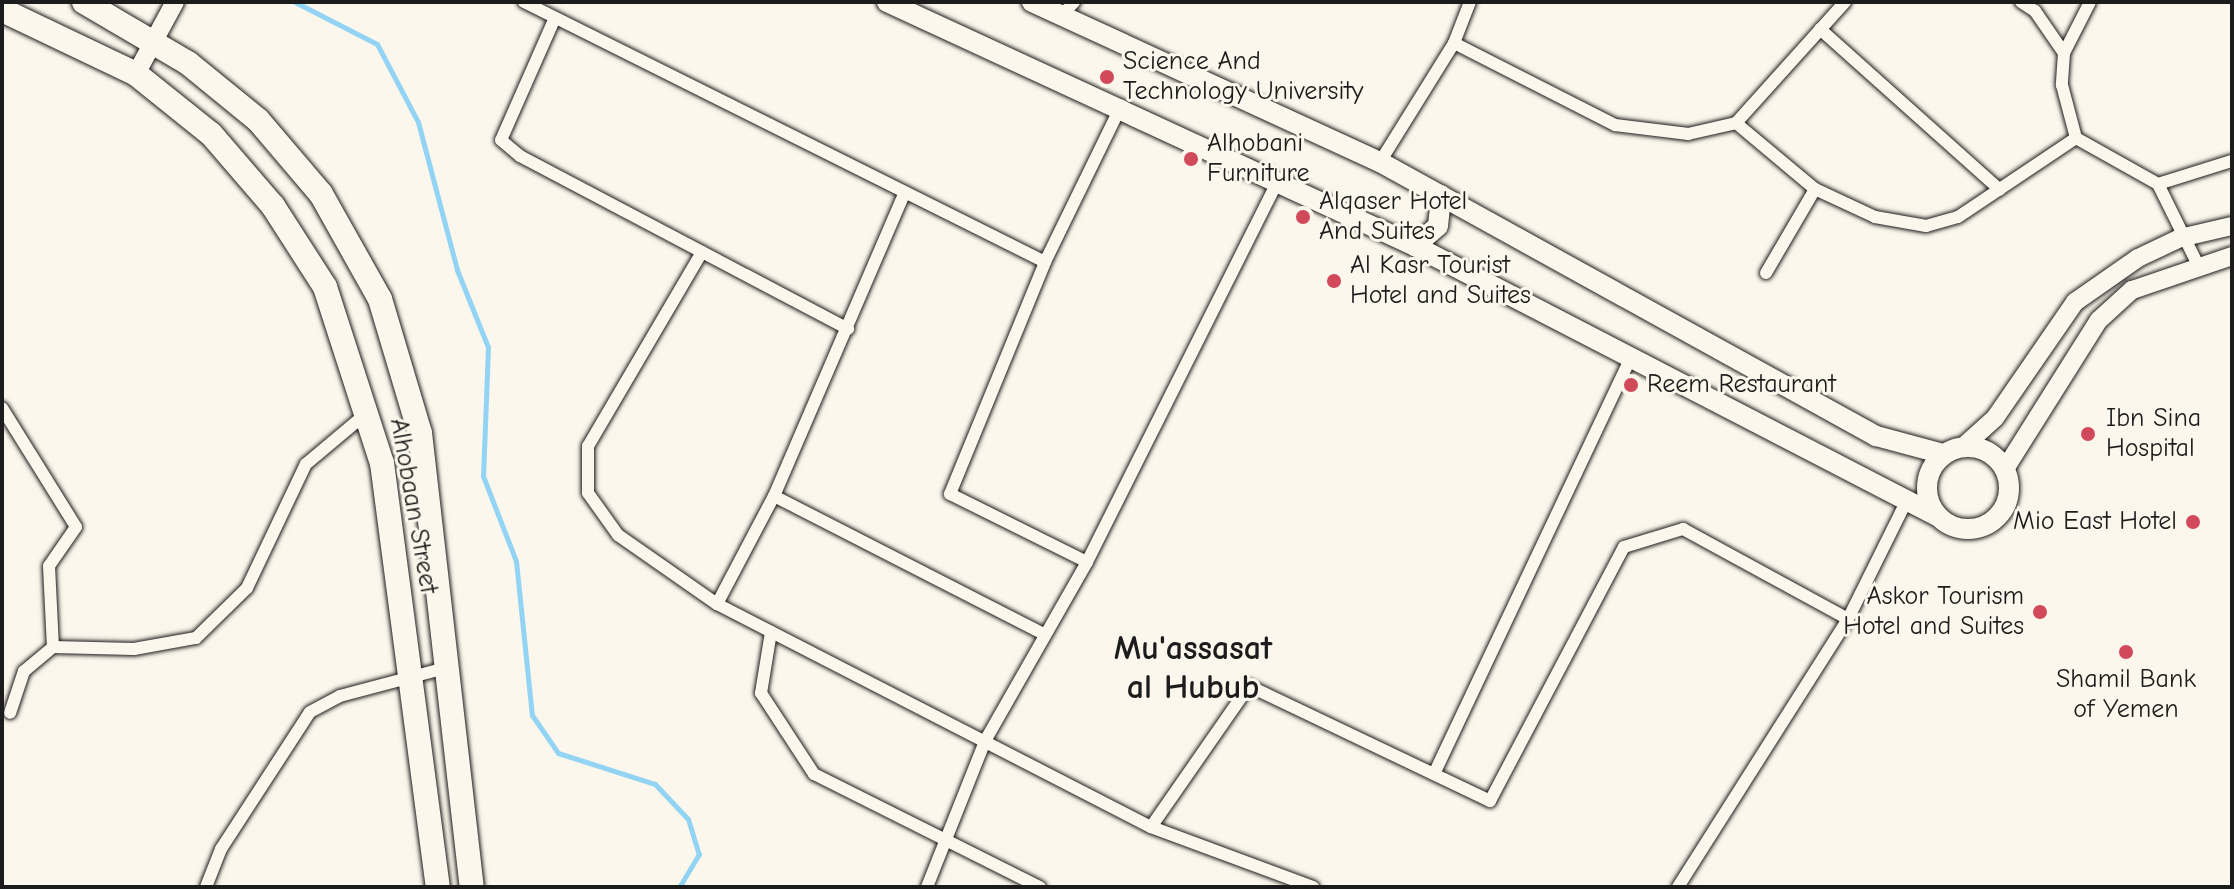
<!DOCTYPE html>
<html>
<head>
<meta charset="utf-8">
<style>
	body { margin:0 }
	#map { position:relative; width:2234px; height:889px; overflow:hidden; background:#fbf7ec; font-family:"Comic Neue",sans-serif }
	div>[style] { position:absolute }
	.stream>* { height:5px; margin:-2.5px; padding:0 2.5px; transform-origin:2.5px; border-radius:2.5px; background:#93d3f4 }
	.roads { filter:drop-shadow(0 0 2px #1c1c1c) drop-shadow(0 0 2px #1c1c1c) }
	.street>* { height:12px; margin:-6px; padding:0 6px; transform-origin:6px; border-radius:6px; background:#fbf7ec }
	.secondary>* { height:18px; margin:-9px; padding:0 9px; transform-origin:9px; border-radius:9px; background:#fbf7ec }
	.primary>* { height:20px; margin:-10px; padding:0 10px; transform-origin:10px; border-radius:10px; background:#fbf7ec }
	.primary>.ring { margin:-10px; padding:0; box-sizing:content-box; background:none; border:20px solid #fbf7ec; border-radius:50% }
	.highway>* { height:24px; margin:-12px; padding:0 12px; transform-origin:12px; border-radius:12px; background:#fbf7ec }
	.dots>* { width:22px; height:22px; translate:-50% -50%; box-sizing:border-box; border:4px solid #fbf7ec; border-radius:50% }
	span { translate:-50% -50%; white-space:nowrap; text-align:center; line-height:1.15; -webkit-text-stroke:6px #fbf7ec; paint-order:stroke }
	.poi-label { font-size:26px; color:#1c1c1c }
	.left { translate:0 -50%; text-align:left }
	.right { translate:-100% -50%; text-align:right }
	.street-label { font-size:26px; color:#1c1c1c }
	.district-label { font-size:34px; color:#1c1c1c; font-weight:700 }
	.frame { position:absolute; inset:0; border:4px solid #1c1c1c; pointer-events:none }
</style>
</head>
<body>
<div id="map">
	<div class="stream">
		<i style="left:295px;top:2px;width:92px;rotate:27.1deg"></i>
		<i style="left:377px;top:44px;width:88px;rotate:62.3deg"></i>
		<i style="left:418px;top:122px;width:153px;rotate:75.2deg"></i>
		<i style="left:457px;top:270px;width:83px;rotate:68.1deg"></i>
		<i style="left:488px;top:347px;width:129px;rotate:92.2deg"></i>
		<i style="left:483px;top:476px;width:91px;rotate:68.8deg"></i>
		<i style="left:516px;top:561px;width:155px;rotate:84.1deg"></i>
		<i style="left:532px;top:715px;width:46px;rotate:55.6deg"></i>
		<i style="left:558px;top:753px;width:102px;rotate:17.7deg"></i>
		<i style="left:655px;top:784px;width:48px;rotate:46.7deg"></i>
		<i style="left:688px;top:819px;width:37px;rotate:73deg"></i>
		<i style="left:699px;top:854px;width:39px;rotate:121deg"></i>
	</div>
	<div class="roads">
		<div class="street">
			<i style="left:524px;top:2px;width:582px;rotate:26.52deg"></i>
			<i style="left:2021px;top:2px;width:17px;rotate:33deg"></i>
			<i style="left:2035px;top:11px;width:51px;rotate:55.4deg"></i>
			<i style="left:2064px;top:53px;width:32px;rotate:94deg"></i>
			<i style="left:2062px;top:85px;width:55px;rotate:75.2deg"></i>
			<i style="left:2076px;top:138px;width:94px;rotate:29.3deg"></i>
			<i style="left:2158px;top:184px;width:77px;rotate:-17.3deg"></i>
			<i style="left:1062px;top:15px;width:18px;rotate:-47deg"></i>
			<i style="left:554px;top:20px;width:131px;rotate:113.8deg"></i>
			<i style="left:501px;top:140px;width:25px;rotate:40deg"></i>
			<i style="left:520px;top:156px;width:371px;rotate:27.8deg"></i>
			<i style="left:1820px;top:29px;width:241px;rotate:41.8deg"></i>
			<i style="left:1454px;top:43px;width:181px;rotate:27deg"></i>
			<i style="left:1615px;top:125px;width:74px;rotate:7deg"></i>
			<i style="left:1688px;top:134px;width:49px;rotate:-12.9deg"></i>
			<i style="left:1736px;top:123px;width:163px;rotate:-48deg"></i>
			<i style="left:2064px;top:53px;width:57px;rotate:-63deg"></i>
			<i style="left:1736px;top:123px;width:103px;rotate:39.9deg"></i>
			<i style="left:1815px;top:189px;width:66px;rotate:25deg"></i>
			<i style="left:1875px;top:217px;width:52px;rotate:10deg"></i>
			<i style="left:1926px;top:226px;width:33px;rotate:-16deg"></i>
			<i style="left:1958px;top:217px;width:142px;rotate:-33.8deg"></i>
			<i style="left:1380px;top:162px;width:140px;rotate:-58.1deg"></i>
			<i style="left:1454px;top:43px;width:44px;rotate:-68.7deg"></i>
			<i style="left:2158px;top:184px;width:88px;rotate:63.7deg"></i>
			<i style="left:702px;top:252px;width:225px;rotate:120.4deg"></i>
			<i style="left:588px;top:446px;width:47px;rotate:90deg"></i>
			<i style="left:588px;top:493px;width:52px;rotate:54.5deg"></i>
			<i style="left:618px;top:535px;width:121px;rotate:34.9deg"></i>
			<i style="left:717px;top:604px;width:488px;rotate:27.2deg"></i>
			<i style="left:1151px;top:827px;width:173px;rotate:20.3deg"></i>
			<i style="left:1766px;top:273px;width:97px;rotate:-59.7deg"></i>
			<i style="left:2px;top:408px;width:140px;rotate:58.1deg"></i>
			<i style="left:76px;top:527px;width:47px;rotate:124.7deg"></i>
			<i style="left:49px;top:566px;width:81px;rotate:87.2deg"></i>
			<i style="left:53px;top:647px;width:38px;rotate:140deg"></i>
			<i style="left:24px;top:671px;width:44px;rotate:108.4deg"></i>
			<i style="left:774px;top:496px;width:303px;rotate:27.1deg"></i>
			<i style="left:1087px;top:562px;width:153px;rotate:-153.6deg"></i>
			<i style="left:950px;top:494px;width:251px;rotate:-67.7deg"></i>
			<i style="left:1045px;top:262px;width:174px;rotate:-64deg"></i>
			<i style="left:717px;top:604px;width:122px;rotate:-62.2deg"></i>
			<i style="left:774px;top:496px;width:329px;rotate:-66.7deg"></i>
			<i style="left:771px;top:632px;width:62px;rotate:99.3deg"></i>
			<i style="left:761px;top:693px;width:97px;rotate:56.8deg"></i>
			<i style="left:814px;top:774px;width:253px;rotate:26.6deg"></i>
			<i style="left:53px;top:647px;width:81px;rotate:1.4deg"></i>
			<i style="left:134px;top:649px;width:63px;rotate:-10.1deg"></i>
			<i style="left:196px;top:638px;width:71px;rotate:-44.4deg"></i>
			<i style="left:247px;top:588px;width:137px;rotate:-64.6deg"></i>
			<i style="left:306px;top:464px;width:81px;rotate:-40deg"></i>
			<i style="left:1434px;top:774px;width:458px;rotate:-64.7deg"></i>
			<i style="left:1151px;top:827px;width:172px;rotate:-55.2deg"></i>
			<i style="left:1249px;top:686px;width:267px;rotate:25.5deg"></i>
			<i style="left:1490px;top:801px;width:287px;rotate:-62.2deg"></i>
			<i style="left:1624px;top:547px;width:62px;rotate:-17deg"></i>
			<i style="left:1683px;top:529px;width:188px;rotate:28.6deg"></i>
			<i style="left:206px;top:887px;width:41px;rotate:-68.5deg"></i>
			<i style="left:221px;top:849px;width:163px;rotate:-57deg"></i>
			<i style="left:310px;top:712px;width:34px;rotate:-28deg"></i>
			<i style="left:340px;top:696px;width:109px;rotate:-14.9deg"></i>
			<i style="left:927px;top:887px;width:157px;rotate:-68.3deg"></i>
			<i style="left:985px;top:741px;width:206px;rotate:-60.3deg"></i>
			<i style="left:1087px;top:562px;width:427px;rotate:-63.4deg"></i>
			<i style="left:1678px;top:887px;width:317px;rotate:-57.6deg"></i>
			<i style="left:1848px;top:619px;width:135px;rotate:-63.6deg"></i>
		</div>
		<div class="secondary">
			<i style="left:136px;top:74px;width:82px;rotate:-61.6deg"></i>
			<i style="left:1963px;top:447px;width:43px;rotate:-42.2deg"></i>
			<i style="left:1995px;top:418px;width:141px;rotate:-55.4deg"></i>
			<i style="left:2075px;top:302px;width:77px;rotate:-34.9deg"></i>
			<i style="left:2138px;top:258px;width:47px;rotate:-25.5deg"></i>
			<i style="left:2180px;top:238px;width:53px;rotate:-13deg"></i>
			<i style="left:2005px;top:469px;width:176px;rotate:-57.8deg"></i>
			<i style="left:2099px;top:320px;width:45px;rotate:-42.3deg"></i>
			<i style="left:2132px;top:290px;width:106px;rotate:-18.8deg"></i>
		</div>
		<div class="primary">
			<i style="left:887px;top:2px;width:582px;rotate:24.8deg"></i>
			<i style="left:1415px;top:246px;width:588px;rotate:27.35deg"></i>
			<i style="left:1032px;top:2px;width:383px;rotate:24.7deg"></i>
			<i style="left:1380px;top:162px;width:567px;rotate:28.92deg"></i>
			<i style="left:1876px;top:436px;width:69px;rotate:15deg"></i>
			<i style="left:1415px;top:246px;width:30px;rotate:-41deg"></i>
			<i style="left:1438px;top:226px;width:31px;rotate:-84deg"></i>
			<i class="ring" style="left:1927px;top:447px;width:62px;height:62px"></i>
		</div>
		<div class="highway">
			<i style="left:84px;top:2px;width:121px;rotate:30.4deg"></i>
			<i style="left:188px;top:63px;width:90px;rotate:39.2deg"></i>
			<i style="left:258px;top:120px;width:97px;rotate:49.6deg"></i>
			<i style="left:321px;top:194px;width:120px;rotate:60.7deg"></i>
			<i style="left:380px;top:299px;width:140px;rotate:73.4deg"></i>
			<i style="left:420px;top:433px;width:457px;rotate:83.5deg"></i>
			<i style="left:2px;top:10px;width:148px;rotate:25.5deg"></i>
			<i style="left:136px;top:74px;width:96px;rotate:38.7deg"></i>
			<i style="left:211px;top:134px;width:95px;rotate:49.3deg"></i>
			<i style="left:273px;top:206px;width:96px;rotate:57.3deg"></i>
			<i style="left:325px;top:287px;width:185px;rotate:72.1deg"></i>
			<i style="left:382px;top:463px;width:428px;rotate:82.5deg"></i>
		</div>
	</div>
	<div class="dots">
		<i style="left:1107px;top:77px;background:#d1495b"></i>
		<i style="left:1191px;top:159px;background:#d1495b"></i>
		<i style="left:1303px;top:217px;background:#d1495b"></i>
		<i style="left:1334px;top:281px;background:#d1495b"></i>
		<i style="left:1631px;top:385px;background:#d1495b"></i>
		<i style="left:2088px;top:434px;background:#d1495b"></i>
		<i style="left:2193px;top:522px;background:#d1495b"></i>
		<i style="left:2040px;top:612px;background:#d1495b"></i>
		<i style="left:2126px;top:652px;background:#d1495b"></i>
	</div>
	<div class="poi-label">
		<span class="left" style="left:1123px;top:77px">Science And<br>Technology University</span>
		<span class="left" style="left:1207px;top:159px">Alhobani<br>Furniture</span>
		<span class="left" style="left:1319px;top:217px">Alqaser Hotel<br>And Suites</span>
		<span class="left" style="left:1350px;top:281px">Al Kasr Tourist<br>Hotel and Suites</span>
		<span class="left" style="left:1647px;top:385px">Reem Restaurant</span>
		<span class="left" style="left:2106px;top:434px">Ibn Sina<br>Hospital</span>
		<span class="right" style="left:2177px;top:522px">Mio East Hotel</span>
		<span class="right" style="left:2024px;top:612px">Askor Tourism<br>Hotel and Suites</span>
		<span style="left:2126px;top:695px">Shamil Bank<br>of Yemen</span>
	</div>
	<div class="street-label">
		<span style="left:413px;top:506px;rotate:80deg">Alhobaan Street</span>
	</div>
	<div class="district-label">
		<span style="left:1193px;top:668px">Mu'assasat<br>al Hubub</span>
	</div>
	<div class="frame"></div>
</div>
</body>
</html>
